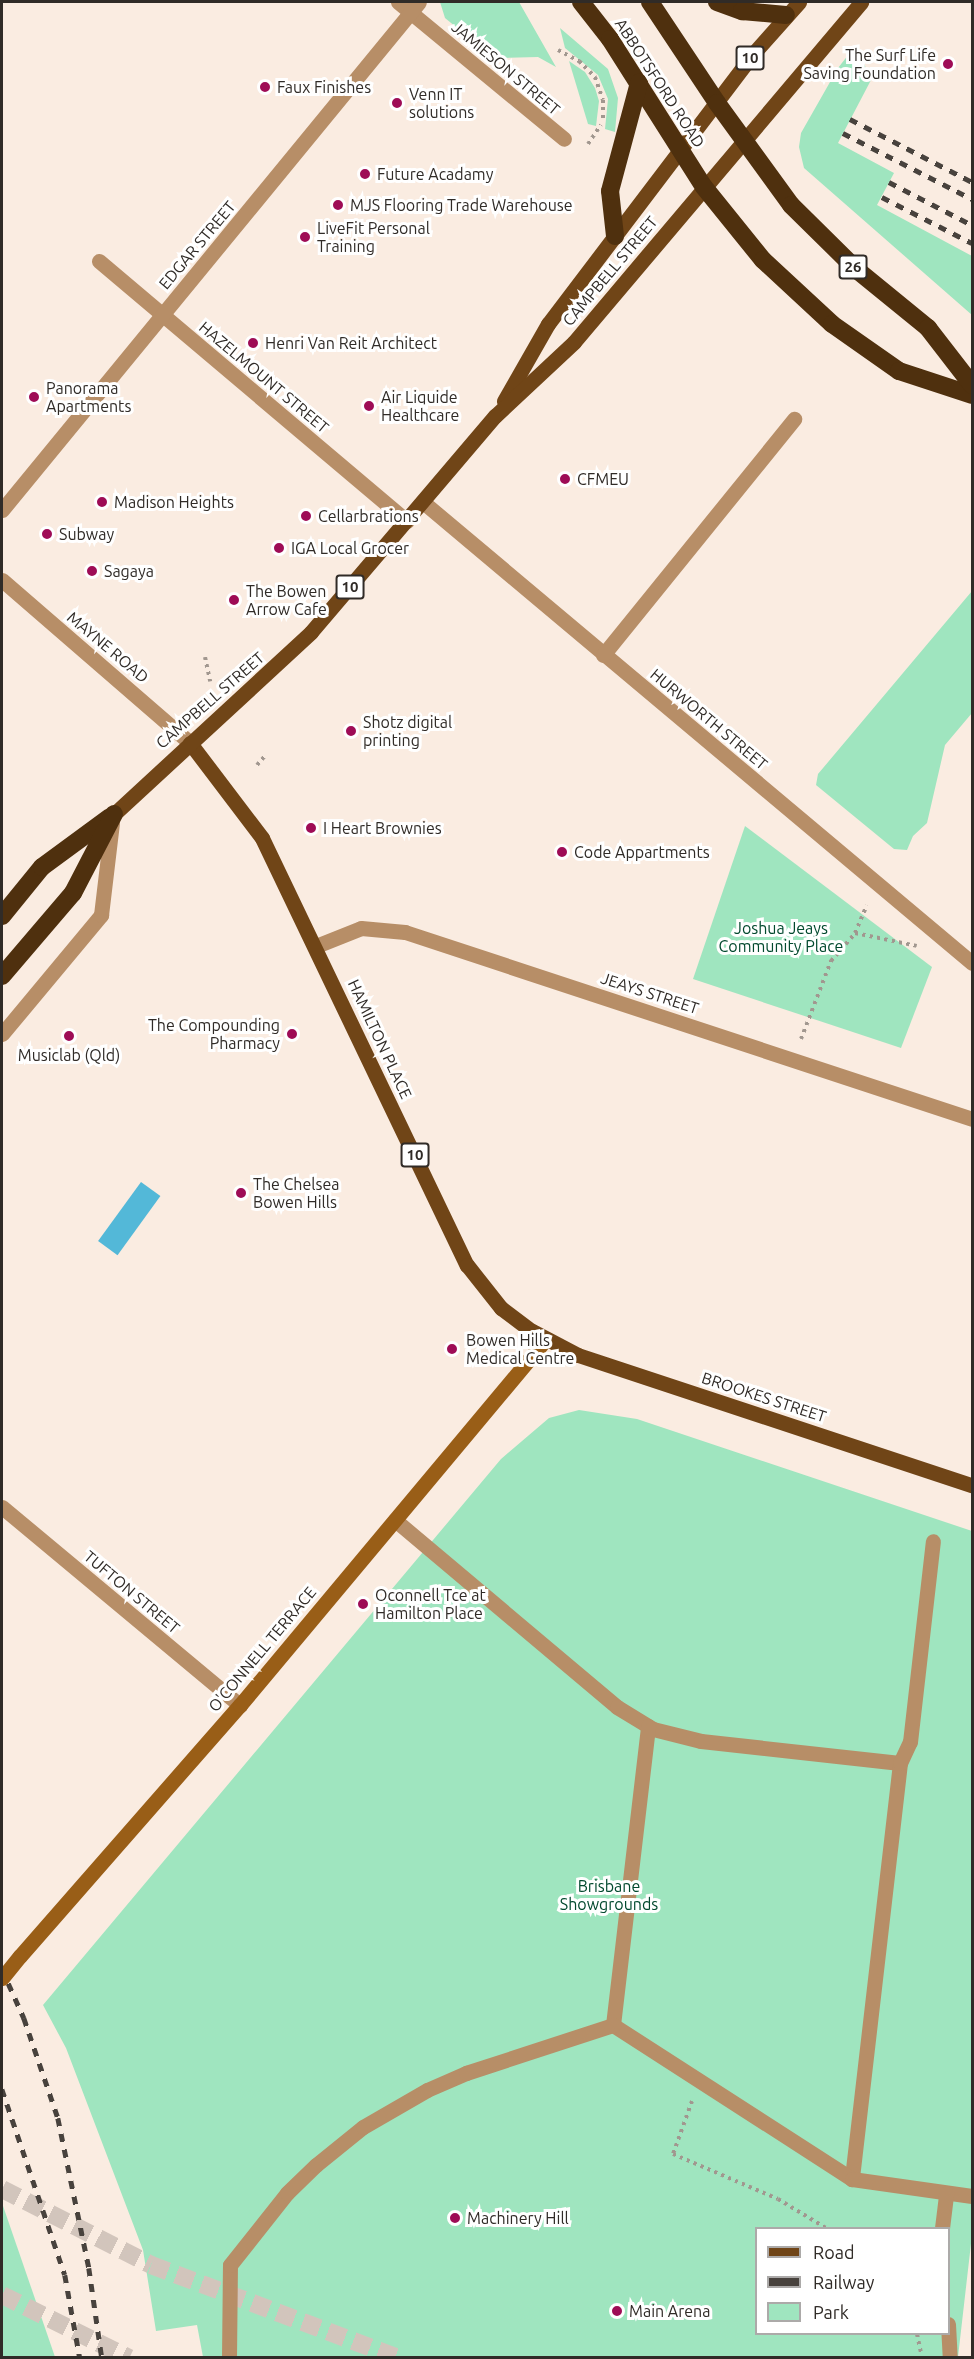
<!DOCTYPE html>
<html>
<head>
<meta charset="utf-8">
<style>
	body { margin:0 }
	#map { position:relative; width:974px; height:2359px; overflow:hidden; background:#faece1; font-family:Ubuntu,sans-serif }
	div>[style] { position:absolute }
	.green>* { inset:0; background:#9fe5bf }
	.water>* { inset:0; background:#53b8d8; transform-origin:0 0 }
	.highway-tunnel>* { height:18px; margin-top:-9px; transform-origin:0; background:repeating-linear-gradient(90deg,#d2c5bc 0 18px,transparent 0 27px) }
	.path>* { height:4px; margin-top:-2px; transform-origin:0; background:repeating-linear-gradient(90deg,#a1978f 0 3px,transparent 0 7.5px) }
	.lane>* { height:15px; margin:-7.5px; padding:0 7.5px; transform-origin:7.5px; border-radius:7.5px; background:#b78e67 }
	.street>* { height:15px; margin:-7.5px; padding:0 7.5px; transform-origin:7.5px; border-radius:7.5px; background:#b78e67 }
	.secondary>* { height:15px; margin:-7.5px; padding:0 7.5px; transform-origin:7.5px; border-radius:7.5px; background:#995e17 }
	.primary>* { height:15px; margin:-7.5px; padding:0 7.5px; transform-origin:7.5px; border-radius:7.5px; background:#704517 }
	.highway>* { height:18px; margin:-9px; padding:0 9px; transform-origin:9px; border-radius:9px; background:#4f300e }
	.rail>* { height:4.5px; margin-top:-2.25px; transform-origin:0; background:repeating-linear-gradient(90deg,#48423d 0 8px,transparent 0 16px) }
	.secondary-bridge>* { height:15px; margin:-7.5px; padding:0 7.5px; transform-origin:7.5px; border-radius:7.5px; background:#995e17 }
	.dots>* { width:16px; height:16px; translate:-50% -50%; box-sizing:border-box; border:3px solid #fff; border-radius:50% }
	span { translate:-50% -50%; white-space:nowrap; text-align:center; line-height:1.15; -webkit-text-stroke:6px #fff; paint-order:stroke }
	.shield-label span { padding:2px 4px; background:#fff; border:2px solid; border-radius:4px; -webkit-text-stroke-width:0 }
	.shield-label { font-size:15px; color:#302b27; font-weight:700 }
	.poi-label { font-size:16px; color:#302b27 }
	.right { translate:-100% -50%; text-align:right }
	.left { translate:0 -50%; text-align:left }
	.street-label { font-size:16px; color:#302b27 }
	.park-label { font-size:16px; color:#02492e }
	.frame { position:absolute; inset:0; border:3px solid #302b27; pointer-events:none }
	.legend { position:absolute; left:755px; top:2227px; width:195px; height:108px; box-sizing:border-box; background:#fff; border:2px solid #acaaa9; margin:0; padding:8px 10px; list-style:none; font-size:18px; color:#302b27 }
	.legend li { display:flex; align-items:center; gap:12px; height:30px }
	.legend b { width:30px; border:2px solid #acaaa9 }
</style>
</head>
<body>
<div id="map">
	<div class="green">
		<i style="clip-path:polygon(440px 2px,519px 2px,556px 67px,538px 57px,503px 58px,484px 50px,445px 18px)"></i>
		<i style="clip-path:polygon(560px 28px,608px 69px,618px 98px,615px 132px,605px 129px,608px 99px,598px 75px,565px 48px)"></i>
		<i style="clip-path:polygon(856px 45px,871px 80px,838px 143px,894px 173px,877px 205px,972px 256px,972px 315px,804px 168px,799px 147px,801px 133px,838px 68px)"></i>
		<i style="clip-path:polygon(569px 61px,585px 72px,595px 88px,599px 101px,596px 126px,588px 124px)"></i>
		<i style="clip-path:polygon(972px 591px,972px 713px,945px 745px,927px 823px,913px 836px,907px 850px,894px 849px,816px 785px,818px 774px)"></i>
		<i style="clip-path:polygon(745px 826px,932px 967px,901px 1048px,693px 979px)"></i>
		<i style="clip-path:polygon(evenodd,579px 1410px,637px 1419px,972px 1531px,972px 2235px,958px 2357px,203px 2357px,197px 2325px,156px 2331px,143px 2250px,66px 2048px,43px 2005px,501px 1459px,549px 1418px,579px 1410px,756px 2228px,948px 2228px,948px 2334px,756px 2334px,756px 2228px)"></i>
		<i style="clip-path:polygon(2px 2203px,43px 2322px,55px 2357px,2px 2357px)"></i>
	</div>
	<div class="water">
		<i style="left:141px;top:1182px;width:24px;height:73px;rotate:36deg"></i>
	</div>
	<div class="highway-tunnel">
		<i style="left:2px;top:2189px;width:167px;rotate:27deg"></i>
		<i style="left:151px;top:2265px;width:264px;rotate:20.6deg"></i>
		<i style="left:2px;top:2295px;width:142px;rotate:26.4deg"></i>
	</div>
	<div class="path">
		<i style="left:558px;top:50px;width:24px;rotate:28deg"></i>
		<i style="left:579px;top:61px;width:23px;rotate:45deg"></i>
		<i style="left:595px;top:77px;width:24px;rotate:71deg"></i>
		<i style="left:603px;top:100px;width:18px;rotate:90deg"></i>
		<i style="left:588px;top:144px;width:23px;rotate:-56deg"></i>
		<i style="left:205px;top:657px;width:25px;rotate:78deg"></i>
		<i style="left:257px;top:765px;width:11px;rotate:-49deg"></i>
		<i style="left:855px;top:933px;width:63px;rotate:11.8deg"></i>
		<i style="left:801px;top:1039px;width:84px;rotate:-69deg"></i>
		<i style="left:831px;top:961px;width:37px;rotate:-49deg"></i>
		<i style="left:855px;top:933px;width:30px;rotate:-67deg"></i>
		<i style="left:692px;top:2101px;width:56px;rotate:109.7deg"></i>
		<i style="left:673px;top:2154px;width:114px;rotate:23.2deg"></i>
		<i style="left:778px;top:2199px;width:56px;rotate:31.1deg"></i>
		<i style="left:917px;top:2334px;width:25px;rotate:78deg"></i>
	</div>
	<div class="lane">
		<i style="left:398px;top:2px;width:215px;rotate:39.5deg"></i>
		<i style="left:99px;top:261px;width:403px;rotate:40.2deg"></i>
		<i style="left:2px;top:510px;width:657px;rotate:-50.62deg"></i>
		<i style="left:395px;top:1520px;width:290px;rotate:40.1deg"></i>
		<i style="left:617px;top:1707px;width:42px;rotate:31.4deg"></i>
		<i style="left:653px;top:1729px;width:49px;rotate:14deg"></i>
		<i style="left:701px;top:1741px;width:200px;rotate:6.3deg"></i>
		<i style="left:900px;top:1763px;width:419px;rotate:96.6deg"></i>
		<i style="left:900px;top:1763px;width:23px;rotate:-65deg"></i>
		<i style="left:910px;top:1742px;width:202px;rotate:-83.5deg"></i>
		<i style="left:613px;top:2025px;width:284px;rotate:32.8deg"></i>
		<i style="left:852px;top:2179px;width:121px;rotate:8.1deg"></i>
		<i style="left:613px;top:2025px;width:301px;rotate:-83.3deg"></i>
		<i style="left:229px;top:2358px;width:93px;rotate:-89.4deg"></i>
		<i style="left:230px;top:2265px;width:92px;rotate:-51.6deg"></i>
		<i style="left:287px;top:2193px;width:40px;rotate:-44deg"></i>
		<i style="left:316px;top:2165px;width:60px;rotate:-39deg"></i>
		<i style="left:363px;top:2127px;width:74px;rotate:-30deg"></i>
		<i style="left:427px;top:2090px;width:43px;rotate:-23.6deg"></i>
		<i style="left:466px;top:2073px;width:155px;rotate:-18.1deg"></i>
	</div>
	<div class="street">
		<i style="left:423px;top:502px;width:717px;rotate:40.02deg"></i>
		<i style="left:2px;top:580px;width:249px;rotate:40.9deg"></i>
		<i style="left:603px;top:655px;width:304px;rotate:-51deg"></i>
		<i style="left:316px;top:946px;width:48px;rotate:-21.8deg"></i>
		<i style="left:361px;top:928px;width:44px;rotate:5.2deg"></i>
		<i style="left:405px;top:932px;width:597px;rotate:18.25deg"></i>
		<i style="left:2px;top:1034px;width:155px;rotate:-50.2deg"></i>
		<i style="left:101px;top:915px;width:93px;rotate:-83.2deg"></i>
		<i style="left:2px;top:1507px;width:310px;rotate:39.8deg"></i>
		<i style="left:942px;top:2228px;width:35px;rotate:-83deg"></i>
		<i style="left:948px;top:2324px;width:34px;rotate:87deg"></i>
	</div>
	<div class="secondary">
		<i style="left:20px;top:1956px;width:334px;rotate:-48.8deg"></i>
		<i style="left:240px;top:1705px;width:477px;rotate:-50.1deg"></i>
	</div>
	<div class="primary">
		<i style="left:504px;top:401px;width:89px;rotate:-60.3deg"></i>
		<i style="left:548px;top:324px;width:338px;rotate:-52.8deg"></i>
		<i style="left:752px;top:55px;width:71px;rotate:-48.4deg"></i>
		<i style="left:190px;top:743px;width:119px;rotate:52.8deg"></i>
		<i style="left:262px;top:838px;width:474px;rotate:64.4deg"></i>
		<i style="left:467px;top:1265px;width:55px;rotate:51.7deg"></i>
		<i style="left:501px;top:1308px;width:39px;rotate:37deg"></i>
		<i style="left:532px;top:1331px;width:52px;rotate:27.6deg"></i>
		<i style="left:578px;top:1355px;width:415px;rotate:18.3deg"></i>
		<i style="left:114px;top:814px;width:268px;rotate:-42.7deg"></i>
		<i style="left:311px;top:632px;width:284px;rotate:-49.6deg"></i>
		<i style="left:495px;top:416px;width:108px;rotate:-43.1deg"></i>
		<i style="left:574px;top:342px;width:445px;rotate:-49.8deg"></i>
	</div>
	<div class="highway">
		<i style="left:581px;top:2px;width:47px;rotate:51.9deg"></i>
		<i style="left:610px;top:39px;width:175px;rotate:57.6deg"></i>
		<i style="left:704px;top:187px;width:94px;rotate:51.1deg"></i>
		<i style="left:763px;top:260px;width:94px;rotate:42.8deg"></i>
		<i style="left:832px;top:324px;width:82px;rotate:35deg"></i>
		<i style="left:899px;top:371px;width:77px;rotate:18.2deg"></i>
		<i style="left:650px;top:2px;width:121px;rotate:56.4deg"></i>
		<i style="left:717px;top:103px;width:126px;rotate:54deg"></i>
		<i style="left:791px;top:205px;width:93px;rotate:44.6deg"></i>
		<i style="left:857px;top:270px;width:92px;rotate:39.2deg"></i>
		<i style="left:928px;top:328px;width:72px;rotate:52.3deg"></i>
		<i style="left:717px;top:2px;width:27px;rotate:20deg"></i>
		<i style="left:742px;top:11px;width:44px;rotate:5.2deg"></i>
		<i style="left:615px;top:236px;width:45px;rotate:-96.3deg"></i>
		<i style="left:610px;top:191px;width:112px;rotate:-75deg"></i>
		<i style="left:2px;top:916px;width:63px;rotate:-50.8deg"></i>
		<i style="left:42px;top:867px;width:84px;rotate:-36.3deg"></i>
		<i style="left:2px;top:976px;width:109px;rotate:-49.5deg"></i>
		<i style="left:73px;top:893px;width:89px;rotate:-62.6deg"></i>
	</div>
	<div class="rail">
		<i style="left:850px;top:119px;width:137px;rotate:27.3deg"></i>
		<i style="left:843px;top:133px;width:145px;rotate:27.1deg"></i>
		<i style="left:889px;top:182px;width:93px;rotate:27.4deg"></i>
		<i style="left:882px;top:197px;width:101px;rotate:27.1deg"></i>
		<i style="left:2px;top:1969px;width:54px;rotate:65.8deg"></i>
		<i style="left:24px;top:2018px;width:106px;rotate:71.2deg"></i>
		<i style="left:58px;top:2118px;width:153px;rotate:78.3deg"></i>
		<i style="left:89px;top:2268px;width:91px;rotate:81.8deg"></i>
		<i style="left:2px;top:2089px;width:196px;rotate:71.3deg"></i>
		<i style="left:65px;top:2275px;width:84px;rotate:79.8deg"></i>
	</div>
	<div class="secondary-bridge">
		<i style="left:2px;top:1978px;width:28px;rotate:-51deg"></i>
	</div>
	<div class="dots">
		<i style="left:948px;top:64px;background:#9e0c56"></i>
		<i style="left:265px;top:87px;background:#9e0c56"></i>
		<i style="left:397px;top:103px;background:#9e0c56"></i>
		<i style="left:365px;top:174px;background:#9e0c56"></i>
		<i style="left:338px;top:205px;background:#9e0c56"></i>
		<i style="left:305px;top:237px;background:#9e0c56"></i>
		<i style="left:253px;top:343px;background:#9e0c56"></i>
		<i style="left:34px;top:397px;background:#9e0c56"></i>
		<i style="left:369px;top:406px;background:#9e0c56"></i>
		<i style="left:565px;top:479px;background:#9e0c56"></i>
		<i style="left:102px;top:502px;background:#9e0c56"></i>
		<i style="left:306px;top:516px;background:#9e0c56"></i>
		<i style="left:47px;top:534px;background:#9e0c56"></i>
		<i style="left:279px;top:548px;background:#9e0c56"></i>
		<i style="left:92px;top:571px;background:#9e0c56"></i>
		<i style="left:234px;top:600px;background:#9e0c56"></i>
		<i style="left:351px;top:731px;background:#9e0c56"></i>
		<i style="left:311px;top:828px;background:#9e0c56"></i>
		<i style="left:562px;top:852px;background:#9e0c56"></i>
		<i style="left:292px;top:1034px;background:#9e0c56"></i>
		<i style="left:69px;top:1036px;background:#9e0c56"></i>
		<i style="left:241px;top:1193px;background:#9e0c56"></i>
		<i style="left:452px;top:1349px;background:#9e0c56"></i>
		<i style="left:363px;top:1604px;background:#9e0c56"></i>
		<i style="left:455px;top:2218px;background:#9e0c56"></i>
		<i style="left:617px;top:2311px;background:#9e0c56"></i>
	</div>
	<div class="shield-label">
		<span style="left:750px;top:58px">10</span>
		<span style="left:853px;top:267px">26</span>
		<span style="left:350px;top:587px">10</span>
		<span style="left:415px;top:1155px">10</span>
	</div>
	<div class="poi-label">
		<span class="right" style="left:936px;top:64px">The Surf Life<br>Saving Foundation</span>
		<span class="left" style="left:277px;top:87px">Faux Finishes</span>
		<span class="left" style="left:409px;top:103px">Venn IT<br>solutions</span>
		<span class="left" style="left:377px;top:174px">Future Acadamy</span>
		<span class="left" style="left:350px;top:205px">MJS Flooring Trade Warehouse</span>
		<span class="left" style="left:317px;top:237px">LiveFit Personal<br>Training</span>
		<span class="left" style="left:265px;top:343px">Henri Van Reit Architect</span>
		<span class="left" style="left:46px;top:397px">Panorama<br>Apartments</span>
		<span class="left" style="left:381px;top:406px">Air Liquide<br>Healthcare</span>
		<span class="left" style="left:577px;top:479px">CFMEU</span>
		<span class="left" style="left:114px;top:502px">Madison Heights</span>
		<span class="left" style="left:318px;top:516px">Cellarbrations</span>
		<span class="left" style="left:59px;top:534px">Subway</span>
		<span class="left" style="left:291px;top:548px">IGA Local Grocer</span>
		<span class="left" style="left:104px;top:571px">Sagaya</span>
		<span class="left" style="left:246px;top:600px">The Bowen<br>Arrow Cafe</span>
		<span class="left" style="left:363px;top:731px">Shotz digital<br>printing</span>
		<span class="left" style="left:323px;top:828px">I Heart Brownies</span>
		<span class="left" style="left:574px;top:852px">Code Appartments</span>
		<span class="right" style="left:280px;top:1034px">The Compounding<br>Pharmacy</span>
		<span style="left:69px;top:1055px">Musiclab (Qld)</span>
		<span class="left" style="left:253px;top:1193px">The Chelsea<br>Bowen Hills</span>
		<span class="left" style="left:466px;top:1349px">Bowen Hills<br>Medical Centre</span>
		<span class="left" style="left:375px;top:1604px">Oconnell Tce at<br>Hamilton Place</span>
		<span class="left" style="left:467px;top:2218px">Machinery Hill</span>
		<span class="left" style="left:629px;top:2311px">Main Arena</span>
	</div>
	<div class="street-label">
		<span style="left:506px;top:68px;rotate:40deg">JAMIESON STREET</span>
		<span style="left:660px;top:83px;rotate:57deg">ABBOTSFORD ROAD</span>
		<span style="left:197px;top:245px;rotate:-50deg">EDGAR STREET</span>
		<span style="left:610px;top:271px;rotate:-50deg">CAMPBELL STREET</span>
		<span style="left:264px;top:377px;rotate:40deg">HAZELMOUNT STREET</span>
		<span style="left:108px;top:647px;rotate:40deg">MAYNE ROAD</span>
		<span style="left:210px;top:700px;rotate:-41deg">CAMPBELL STREET</span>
		<span style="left:709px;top:719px;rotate:40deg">HURWORTH STREET</span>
		<span style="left:650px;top:993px;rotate:18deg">JEAYS STREET</span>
		<span style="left:380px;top:1039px;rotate:65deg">HAMILTON PLACE</span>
		<span style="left:764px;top:1397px;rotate:18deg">BROOKES STREET</span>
		<span style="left:132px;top:1592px;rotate:40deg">TUFTON STREET</span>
		<span style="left:262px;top:1649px;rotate:-50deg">O'CONNELL TERRACE</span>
	</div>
	<div class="park-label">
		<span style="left:781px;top:937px">Joshua Jeays<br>Community Place</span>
		<span style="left:609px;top:1895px">Brisbane<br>Showgrounds</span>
	</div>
	<div class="frame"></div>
	<ul class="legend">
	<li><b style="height:8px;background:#704517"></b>Road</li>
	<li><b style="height:8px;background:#48423d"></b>Railway</li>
	<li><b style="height:16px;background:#9fe5bf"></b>Park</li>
	</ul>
</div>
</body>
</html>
